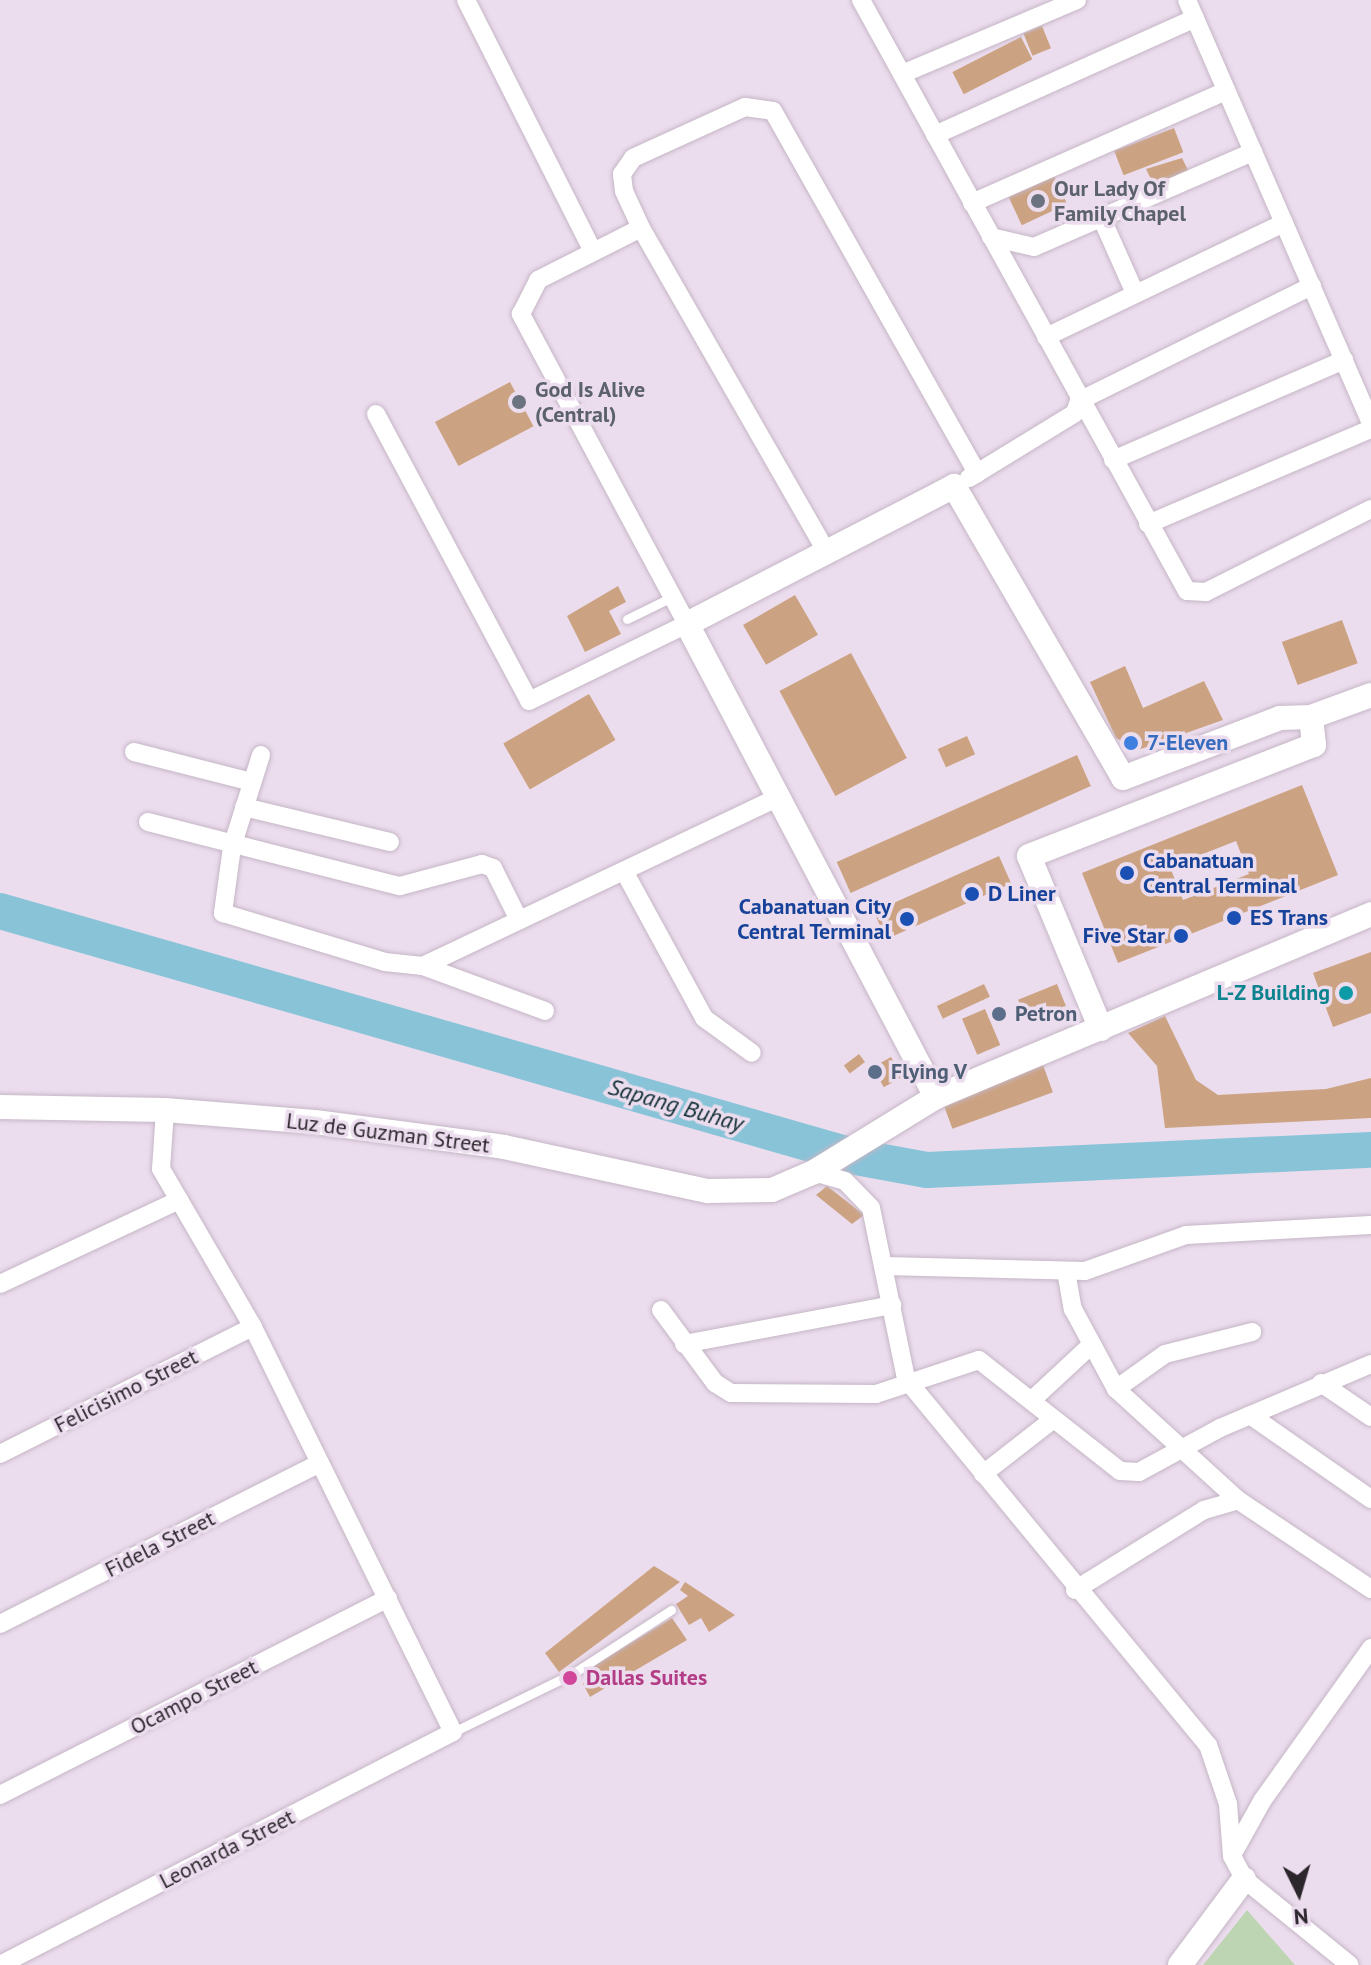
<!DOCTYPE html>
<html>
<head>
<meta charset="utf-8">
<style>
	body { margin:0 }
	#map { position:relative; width:1371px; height:1965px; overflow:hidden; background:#ecddee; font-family:"PT Sans",sans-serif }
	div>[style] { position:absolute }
	.green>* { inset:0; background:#bed5b3 }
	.river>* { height:36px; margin:-18px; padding:0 18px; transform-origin:18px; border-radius:18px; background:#89c3d8 }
	.building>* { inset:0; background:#cca382; transform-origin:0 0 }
	.roads { filter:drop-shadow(0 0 2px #c5b6c6) drop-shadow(0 0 2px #c5b6c6) }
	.lane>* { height:9px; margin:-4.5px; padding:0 4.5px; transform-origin:4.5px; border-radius:4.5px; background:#fff }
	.street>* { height:18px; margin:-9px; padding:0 9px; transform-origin:9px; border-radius:9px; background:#fff }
	.secondary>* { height:24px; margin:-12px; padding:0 12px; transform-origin:12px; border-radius:12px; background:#fff }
	.dots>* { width:22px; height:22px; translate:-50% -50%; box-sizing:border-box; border:4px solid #ecddee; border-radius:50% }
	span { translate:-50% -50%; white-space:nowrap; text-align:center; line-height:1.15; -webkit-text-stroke:7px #ecddee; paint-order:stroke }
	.worship-label { font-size:22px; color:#5b616d; font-weight:700 }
	.left { translate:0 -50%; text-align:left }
	.shop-label { font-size:22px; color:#366cbe; font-weight:700 }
	.transit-label { font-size:22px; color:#164399; font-weight:700 }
	.right { translate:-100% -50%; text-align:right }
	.culture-label { font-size:22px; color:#0d838f; font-weight:700 }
	.service-label { font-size:22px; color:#4e5e75; font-weight:700 }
	.street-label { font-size:22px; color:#2c262d }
	.hotel-label { font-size:22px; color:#b23c85; font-weight:700 }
	.water-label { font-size:24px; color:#112e37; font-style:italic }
	.north { position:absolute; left:1259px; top:1853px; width:80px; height:80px; -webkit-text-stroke:6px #ecddee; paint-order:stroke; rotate:175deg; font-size:22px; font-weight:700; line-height:32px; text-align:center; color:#2c262d }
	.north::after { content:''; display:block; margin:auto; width:28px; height:36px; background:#2c262d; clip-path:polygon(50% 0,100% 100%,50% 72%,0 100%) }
</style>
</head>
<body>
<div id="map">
	<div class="green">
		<i style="clip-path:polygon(1247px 1910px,1295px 1965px,1203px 1965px)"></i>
	</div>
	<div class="river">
		<i style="left:0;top:911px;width:891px;rotate:16.03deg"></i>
		<i style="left:856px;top:1157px;width:72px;rotate:10.4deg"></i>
		<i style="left:927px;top:1170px;width:444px;rotate:-2.6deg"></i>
	</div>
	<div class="building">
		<i style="left:1042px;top:26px;width:24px;height:20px;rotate:68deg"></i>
		<i style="left:1021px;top:37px;width:25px;height:77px;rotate:63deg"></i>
		<i style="left:1174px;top:128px;width:26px;height:64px;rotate:69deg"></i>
		<i style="clip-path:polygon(1182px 158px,1191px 176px,1157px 192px,1146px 169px)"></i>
		<i style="left:1054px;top:176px;width:31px;height:50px;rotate:65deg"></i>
		<i style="left:510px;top:382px;width:50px;height:85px;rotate:62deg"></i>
		<i style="clip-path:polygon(618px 586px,626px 602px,609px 611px,621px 634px,585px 652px,567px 616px)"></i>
		<i style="left:795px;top:595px;width:46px;height:60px;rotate:60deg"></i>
		<i style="left:1342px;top:620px;width:46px;height:64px;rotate:70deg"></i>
		<i style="left:851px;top:653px;width:119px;height:81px;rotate:62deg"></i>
		<i style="clip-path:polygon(1125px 666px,1143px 708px,1204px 681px,1223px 720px,1138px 750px,1116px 738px,1090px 682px)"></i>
		<i style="left:589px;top:694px;width:53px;height:99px;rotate:60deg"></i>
		<i style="left:967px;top:736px;width:20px;height:32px;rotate:66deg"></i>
		<i style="left:1077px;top:755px;width:34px;height:263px;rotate:66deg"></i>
		<i style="clip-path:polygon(evenodd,1302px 785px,1338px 875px,1118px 963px,1082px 873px,1302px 785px,1236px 841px,1249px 874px,1183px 900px,1170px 867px,1236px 841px)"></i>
		<i style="left:999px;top:856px;width:30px;height:137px;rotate:66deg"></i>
		<i style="clip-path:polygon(1371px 952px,1371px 1013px,1333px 1027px,1313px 973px)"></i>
		<i style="left:984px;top:984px;width:14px;height:52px;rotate:65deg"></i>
		<i style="left:1057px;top:984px;width:24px;height:42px;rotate:68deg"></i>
		<i style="left:985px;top:1009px;width:39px;height:25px;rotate:67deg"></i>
		<i style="clip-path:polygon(1165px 1016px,1196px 1080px,1218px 1095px,1326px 1089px,1371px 1078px,1371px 1118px,1165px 1128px,1157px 1066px,1128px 1033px)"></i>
		<i style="left:859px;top:1054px;width:10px;height:19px;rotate:53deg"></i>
		<i style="left:891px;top:1057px;width:23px;height:21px;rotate:61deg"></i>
		<i style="left:1043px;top:1065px;width:29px;height:107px;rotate:70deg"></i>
		<i style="clip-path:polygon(827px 1186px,864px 1215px,852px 1224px,816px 1195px)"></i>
		<i style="clip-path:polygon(654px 1566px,680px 1582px,559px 1672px,545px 1653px)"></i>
		<i style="clip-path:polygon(685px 1582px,735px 1615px,709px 1632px,701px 1618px,689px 1625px,676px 1604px,688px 1596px,680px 1590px)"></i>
		<i style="clip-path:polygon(672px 1618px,687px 1640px,590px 1697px,583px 1684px,593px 1666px)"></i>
	</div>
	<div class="roads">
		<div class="lane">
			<i style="left:627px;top:619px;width:50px;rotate:-26.1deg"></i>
			<i style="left:453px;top:1732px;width:132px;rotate:-26deg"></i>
			<i style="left:572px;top:1674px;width:118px;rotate:-32.9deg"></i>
		</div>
		<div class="street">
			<i style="left:466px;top:0;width:281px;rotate:63.2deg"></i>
			<i style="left:861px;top:0;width:675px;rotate:61.12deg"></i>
			<i style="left:1187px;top:591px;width:19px;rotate:3deg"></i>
			<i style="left:1206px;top:592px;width:185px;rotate:-26.7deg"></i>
			<i style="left:1187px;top:0;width:461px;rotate:66.5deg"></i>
			<i style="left:902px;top:74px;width:190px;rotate:-22.9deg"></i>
			<i style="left:935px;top:135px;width:285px;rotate:-24.2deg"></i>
			<i style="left:972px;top:203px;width:278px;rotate:-23.8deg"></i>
			<i style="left:1102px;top:219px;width:81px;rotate:66deg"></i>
			<i style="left:991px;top:237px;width:44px;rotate:13.1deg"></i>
			<i style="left:1034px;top:247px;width:239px;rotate:-23.5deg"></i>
			<i style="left:1046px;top:337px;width:264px;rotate:-25.6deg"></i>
			<i style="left:376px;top:414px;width:325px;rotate:61.9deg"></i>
			<i style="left:529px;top:701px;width:176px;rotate:-26deg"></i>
			<i style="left:687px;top:624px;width:352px;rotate:-118.2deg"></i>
			<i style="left:521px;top:314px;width:38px;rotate:-63deg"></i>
			<i style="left:538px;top:280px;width:115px;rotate:-26.8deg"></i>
			<i style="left:1113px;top:460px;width:252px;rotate:-23.4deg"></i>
			<i style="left:969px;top:478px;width:124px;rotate:-31.5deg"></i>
			<i style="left:1075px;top:413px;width:13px;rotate:-72deg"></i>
			<i style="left:1079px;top:401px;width:260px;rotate:-26.3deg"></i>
			<i style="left:1148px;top:524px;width:242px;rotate:-23.1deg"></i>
			<i style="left:826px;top:551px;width:372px;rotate:-119.8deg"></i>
			<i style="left:641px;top:228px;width:41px;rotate:-114.7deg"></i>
			<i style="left:624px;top:191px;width:17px;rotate:-97deg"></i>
			<i style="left:622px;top:174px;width:19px;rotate:-55deg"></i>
			<i style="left:633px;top:158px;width:123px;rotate:-24.5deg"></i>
			<i style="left:745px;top:107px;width:28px;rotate:8deg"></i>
			<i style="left:773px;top:111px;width:416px;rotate:60.6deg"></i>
			<i style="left:134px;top:752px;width:122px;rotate:14.3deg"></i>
			<i style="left:261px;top:755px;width:96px;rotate:107.5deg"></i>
			<i style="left:232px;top:847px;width:67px;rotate:97.8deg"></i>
			<i style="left:223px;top:913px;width:169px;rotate:16.8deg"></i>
			<i style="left:385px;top:962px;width:38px;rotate:6deg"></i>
			<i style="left:423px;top:966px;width:396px;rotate:-25.4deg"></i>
			<i style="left:244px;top:807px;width:150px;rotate:13.5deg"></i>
			<i style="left:148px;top:822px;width:260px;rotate:14.3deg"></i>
			<i style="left:400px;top:886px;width:85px;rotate:-15deg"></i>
			<i style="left:482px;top:864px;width:12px;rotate:20deg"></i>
			<i style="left:493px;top:868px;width:58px;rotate:63.4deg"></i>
			<i style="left:624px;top:871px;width:167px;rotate:61.4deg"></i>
			<i style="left:704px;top:1018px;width:59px;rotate:36.1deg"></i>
			<i style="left:423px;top:966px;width:130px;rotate:20.2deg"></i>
			<i style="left:814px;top:1172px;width:32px;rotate:16deg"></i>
			<i style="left:845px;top:1181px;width:37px;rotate:46deg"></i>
			<i style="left:871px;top:1208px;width:175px;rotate:78.4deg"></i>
			<i style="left:906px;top:1379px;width:475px;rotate:50.5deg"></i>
			<i style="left:1208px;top:1745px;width:62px;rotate:71.3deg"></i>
			<i style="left:1228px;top:1804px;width:52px;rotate:85.6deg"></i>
			<i style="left:1232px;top:1856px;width:26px;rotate:62deg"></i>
			<i style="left:1244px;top:1879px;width:136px;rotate:39.1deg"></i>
			<i style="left:885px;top:1266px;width:200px;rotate:1.4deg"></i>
			<i style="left:1085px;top:1271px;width:107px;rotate:-19.6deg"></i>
			<i style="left:1186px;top:1235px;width:185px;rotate:-3.1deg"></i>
			<i style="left:1066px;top:1271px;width:39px;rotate:80deg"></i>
			<i style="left:1073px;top:1309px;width:91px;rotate:61.7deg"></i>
			<i style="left:1116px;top:1389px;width:165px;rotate:42.3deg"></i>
			<i style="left:1238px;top:1500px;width:160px;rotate:33.8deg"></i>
			<i style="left:0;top:1284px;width:198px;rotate:-25.1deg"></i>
			<i style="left:661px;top:1310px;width:91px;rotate:53.5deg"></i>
			<i style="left:715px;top:1383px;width:19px;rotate:32deg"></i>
			<i style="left:731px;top:1393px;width:145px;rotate:0.4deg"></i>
			<i style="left:876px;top:1394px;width:108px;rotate:-18.3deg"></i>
			<i style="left:979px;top:1360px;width:179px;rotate:38.2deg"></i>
			<i style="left:1120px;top:1471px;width:19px;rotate:3deg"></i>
			<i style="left:1139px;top:1472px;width:92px;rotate:-28.5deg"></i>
			<i style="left:1220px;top:1428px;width:164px;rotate:-23deg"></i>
			<i style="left:684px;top:1344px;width:212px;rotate:-10.6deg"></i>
			<i style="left:1321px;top:1383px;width:60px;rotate:34.2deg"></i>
			<i style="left:1116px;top:1389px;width:60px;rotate:-35.5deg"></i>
			<i style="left:1165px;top:1354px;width:90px;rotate:-14.2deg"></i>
			<i style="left:1032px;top:1400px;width:78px;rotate:-42.9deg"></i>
			<i style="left:1250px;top:1415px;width:147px;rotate:34.8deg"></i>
			<i style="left:0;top:1454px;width:283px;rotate:-26.7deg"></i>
			<i style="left:983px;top:1474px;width:86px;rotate:-37.9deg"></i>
			<i style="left:1075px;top:1590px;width:152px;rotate:-31.8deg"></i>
			<i style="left:1204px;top:1510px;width:35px;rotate:-16deg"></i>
			<i style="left:0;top:1624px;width:358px;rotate:-26.7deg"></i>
			<i style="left:0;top:1795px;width:435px;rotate:-26.9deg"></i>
			<i style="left:1232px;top:1855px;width:62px;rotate:-60.9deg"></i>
			<i style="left:1262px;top:1801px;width:188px;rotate:-54.5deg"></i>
			<i style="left:0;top:1965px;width:509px;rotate:-27.22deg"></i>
			<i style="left:453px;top:1732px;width:452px;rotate:-116.3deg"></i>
			<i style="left:253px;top:1327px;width:183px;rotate:-120.2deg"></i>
			<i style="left:161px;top:1169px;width:59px;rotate:-86.1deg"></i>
		</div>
		<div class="secondary">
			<i style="left:1101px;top:1029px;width:187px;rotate:-112.6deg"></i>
			<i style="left:1029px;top:856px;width:306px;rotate:-21.3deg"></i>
			<i style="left:1314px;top:745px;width:28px;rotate:-96deg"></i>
			<i style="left:1311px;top:717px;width:64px;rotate:-20.1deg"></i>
			<i style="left:936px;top:1097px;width:535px;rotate:-117.76deg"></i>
			<i style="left:687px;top:624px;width:301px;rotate:-27.3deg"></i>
			<i style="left:954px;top:486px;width:337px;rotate:59.9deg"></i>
			<i style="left:1123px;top:778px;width:168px;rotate:-20.9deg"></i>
			<i style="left:1280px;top:718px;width:31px;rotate:-2deg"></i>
			<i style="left:0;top:1107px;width:165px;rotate:1deg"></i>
			<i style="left:165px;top:1110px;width:150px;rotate:4.6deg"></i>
			<i style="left:315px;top:1122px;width:191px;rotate:7.5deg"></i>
			<i style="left:504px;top:1147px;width:209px;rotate:12.2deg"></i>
			<i style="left:708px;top:1191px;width:64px;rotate:-0.9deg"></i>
			<i style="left:772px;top:1190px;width:46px;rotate:-23.2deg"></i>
			<i style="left:814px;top:1172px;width:143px;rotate:-31.6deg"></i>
			<i style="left:936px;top:1097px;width:472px;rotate:-22.8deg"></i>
			<i style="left:1180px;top:1965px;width:107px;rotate:-53.3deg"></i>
		</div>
	</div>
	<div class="dots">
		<i style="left:1038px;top:201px;background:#6b7280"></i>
		<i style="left:519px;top:402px;background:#6b7280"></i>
		<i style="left:1131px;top:743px;background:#3f7fe0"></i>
		<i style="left:1127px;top:873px;background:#1a4fb4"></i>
		<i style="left:972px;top:894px;background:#1a4fb4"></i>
		<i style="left:1234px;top:918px;background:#1a4fb4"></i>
		<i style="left:907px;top:919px;background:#1a4fb4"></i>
		<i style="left:1181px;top:936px;background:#1a4fb4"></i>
		<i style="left:1346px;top:993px;background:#0f9aa8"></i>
		<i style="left:999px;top:1014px;background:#5c6f8a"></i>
		<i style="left:875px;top:1072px;background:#5c6f8a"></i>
		<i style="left:570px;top:1678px;background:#d1479c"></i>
	</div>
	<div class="worship-label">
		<span class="left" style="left:1054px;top:201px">Our Lady Of<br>Family Chapel</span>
		<span class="left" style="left:535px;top:402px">God Is Alive<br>(Central)</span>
	</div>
	<div class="shop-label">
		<span class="left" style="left:1147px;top:743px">7-Eleven</span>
	</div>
	<div class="transit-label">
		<span class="left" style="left:1143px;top:873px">Cabanatuan<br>Central Terminal</span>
		<span class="left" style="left:988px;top:894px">D Liner</span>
		<span class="right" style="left:891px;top:919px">Cabanatuan City<br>Central Terminal</span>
		<span class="left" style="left:1250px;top:918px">ES Trans</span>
		<span class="right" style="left:1165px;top:936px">Five Star</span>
	</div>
	<div class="culture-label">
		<span class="right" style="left:1330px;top:993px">L-Z Building</span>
	</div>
	<div class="service-label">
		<span class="left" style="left:1015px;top:1014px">Petron</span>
		<span class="left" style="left:891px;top:1072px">Flying V</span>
	</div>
	<div class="street-label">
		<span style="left:388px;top:1133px;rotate:7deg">Luz de Guzman Street</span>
		<span style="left:126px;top:1391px;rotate:-27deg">Felicisimo Street</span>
		<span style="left:160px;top:1544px;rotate:-27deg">Fidela Street</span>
		<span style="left:194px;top:1697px;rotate:-27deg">Ocampo Street</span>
		<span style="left:227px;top:1849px;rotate:-27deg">Leonarda Street</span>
	</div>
	<div class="hotel-label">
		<span class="left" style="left:586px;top:1678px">Dallas Suites</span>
	</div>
	<div class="water-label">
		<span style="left:676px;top:1105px;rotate:16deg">Sapang Buhay</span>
	</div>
	<div class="north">N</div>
</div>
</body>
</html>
